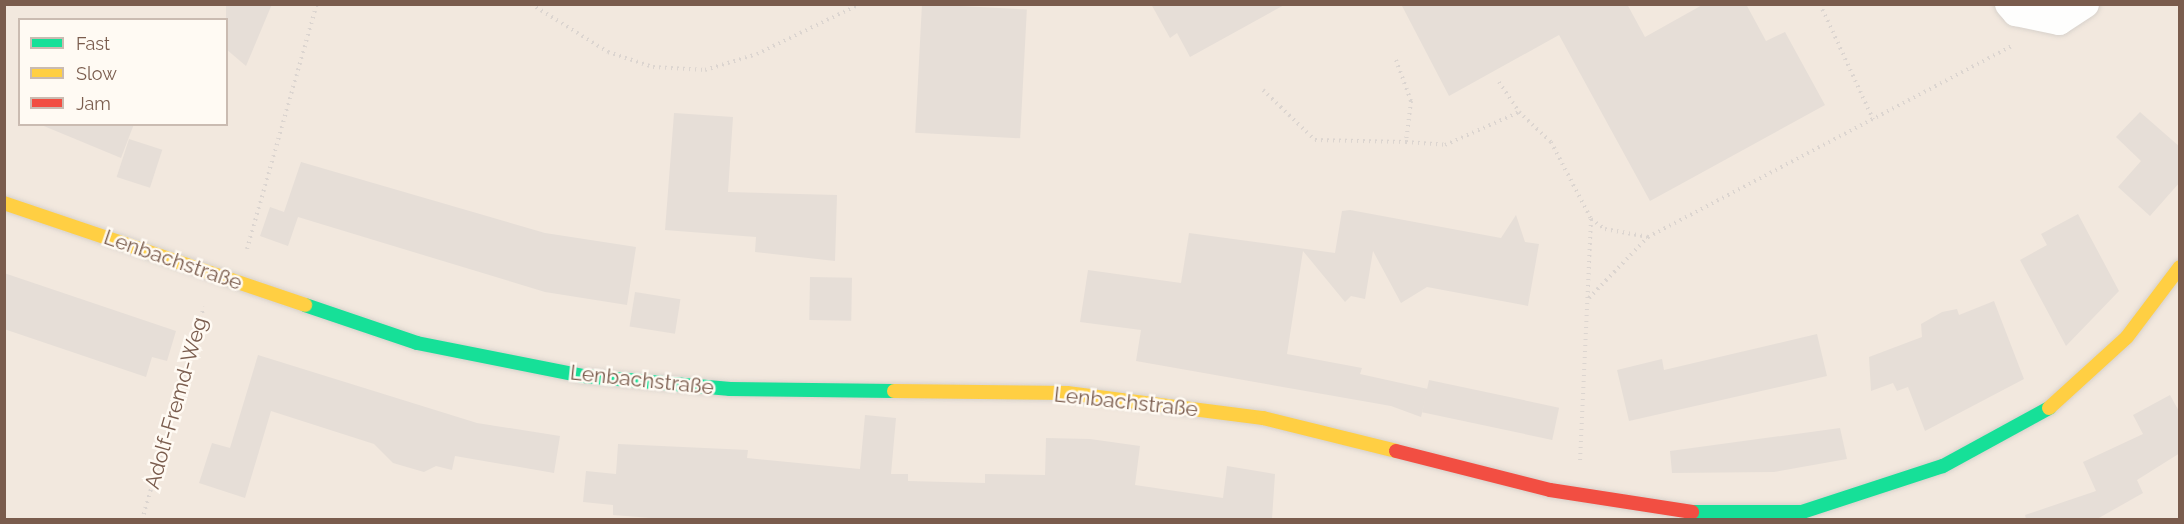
<!DOCTYPE html>
<html>
<head>
<meta charset="utf-8">
<style>
	body { margin:0 }
	#map { position:relative; width:2184px; height:524px; overflow:hidden; background:#f9f5f0; font-family:Raleway,sans-serif }
	div>[style] { position:absolute }
	.residential>* { inset:0; background:#f2e8de }
	.building>* { inset:0; background:#e6ded7; transform-origin:0 0 }
	.path>* { height:4px; margin-top:-2px; transform-origin:0; background:repeating-linear-gradient(90deg,#dcd5d0 0 1.5px,transparent 0 6px) }
	.roads { filter:drop-shadow(0 0 2px #d7d1cb) drop-shadow(0 0 2px #d7d1cb) }
	.street>* { height:28px; margin:-14px; padding:0 14px; transform-origin:14px; border-radius:14px; background:#fefefd }
	.fast>* { height:14px; margin:-7px; padding:0 7px; transform-origin:7px; border-radius:7px; background:#16e098 }
	.slow>* { height:14px; margin:-7px; padding:0 7px; transform-origin:7px; border-radius:7px; background:#ffcf43 }
	.jam>* { height:14px; margin:-7px; padding:0 7px; transform-origin:7px; border-radius:7px; background:#f24e42 }
	span { translate:-50% -50%; white-space:nowrap; text-align:center; line-height:1.15; -webkit-text-stroke:5px #fffaf3; paint-order:stroke }
	.street-label { font-size:21px; color:#7a5c4d }
	.frame { position:absolute; inset:0; border:6px solid #7a5c4d; pointer-events:none }
	.legend { position:absolute; left:18px; top:18px; width:210px; height:108px; box-sizing:border-box; background:#fffaf3; border:2px solid #cabbb1; margin:0; padding:8px 10px; list-style:none; font-size:18px; color:#7a5c4d }
	.legend li { display:flex; align-items:center; gap:12px; height:30px }
	.legend b { width:30px; border:2px solid #cabbb1 }
</style>
</head>
<body>
<div id="map">
	<div class="residential">
		<i style="clip-path:polygon(evenodd,5px 5px,2179px 5px,2179px 519px,5px 519px,5px 5px,20px 20px,226px 20px,226px 124px,20px 124px,20px 20px)"></i>
	</div>
	<div class="building">
		<i style="clip-path:polygon(226px 4px,272px 4px,246px 66px,226px 49px)"></i>
		<i style="left:922px;top:4px;width:105px;height:129px;rotate:3deg"></i>
		<i style="clip-path:polygon(1151px 4px,1286px 4px,1190px 57px,1177px 33px,1170px 38px)"></i>
		<i style="clip-path:polygon(1401px 4px,1627px 4px,1645px 37px,1704px 4px,1746px 4px,1766px 41px,1785px 32px,1825px 105px,1650px 201px,1559px 35px,1449px 96px)"></i>
		<i style="clip-path:polygon(2140px 112px,2180px 147px,2180px 182px,2150px 216px,2118px 187px,2141px 161px,2116px 137px)"></i>
		<i style="clip-path:polygon(674px 113px,733px 117px,728px 192px,837px 195px,835px 261px,755px 252px,756px 237px,665px 230px)"></i>
		<i style="clip-path:polygon(39px 124px,134px 124px,121px 158px)"></i>
		<i style="left:129px;top:139px;width:35px;height:40px;rotate:18deg"></i>
		<i style="clip-path:polygon(301px 162px,545px 233px,636px 247px,627px 305px,545px 292px,298px 217px,288px 246px,260px 236px,270px 207px,284px 212px)"></i>
		<i style="clip-path:polygon(1350px 210px,1501px 238px,1516px 215px,1525px 242px,1539px 244px,1528px 306px,1427px 287px,1401px 303px,1373px 251px,1365px 299px,1351px 296px,1345px 302px,1303px 251px,1287px 354px,1362px 368px,1360px 374px,1428px 389px,1421px 417px,1391px 406px,1136px 361px,1141px 330px,1080px 322px,1088px 270px,1181px 283px,1189px 233px,1335px 253px,1342px 211px)"></i>
		<i style="clip-path:polygon(2078px 214px,2119px 291px,2066px 346px,2020px 260px,2047px 245px,2041px 234px)"></i>
		<i style="clip-path:polygon(4px 273px,176px 331px,167px 361px,152px 357px,146px 377px,4px 329px)"></i>
		<i style="left:810px;top:277px;width:42px;height:43px;rotate:1deg"></i>
		<i style="left:635px;top:292px;width:46px;height:35px;rotate:9deg"></i>
		<i style="clip-path:polygon(1994px 301px,2024px 379px,1925px 431px,1908px 387px,1897px 391px,1893px 383px,1871px 391px,1869px 357px,1922px 337px,1921px 324px,1942px 312px,1957px 309px,1959px 315px)"></i>
		<i style="clip-path:polygon(1817px 334px,1827px 376px,1629px 421px,1617px 370px,1662px 359px,1664px 370px)"></i>
		<i style="clip-path:polygon(258px 355px,477px 423px,560px 436px,554px 473px,455px 456px,452px 470px,436px 466px,424px 472px,393px 463px,374px 444px,271px 411px,245px 498px,199px 483px,212px 443px,230px 448px)"></i>
		<i style="left:1429px;top:380px;width:133px;height:33px;rotate:12deg"></i>
		<i style="clip-path:polygon(2170px 395px,2180px 413px,2180px 453px,2137px 480px,2143px 493px,2097px 519px,2026px 519px,2025px 515px,2096px 491px,2083px 462px,2143px 434px,2133px 415px)"></i>
		<i style="clip-path:polygon(865px 415px,896px 418px,891px 474px,908px 474px,908px 481px,985px 483px,985px 474px,1045px 475px,1046px 438px,1090px 439px,1140px 446px,1135px 485px,1223px 498px,1227px 466px,1275px 474px,1272px 519px,664px 519px,613px 515px,613px 505px,583px 502px,586px 471px,616px 474px,618px 444px,748px 450px,747px 458px,860px 469px)"></i>
		<i style="clip-path:polygon(1840px 428px,1847px 459px,1774px 472px,1672px 473px,1670px 451px)"></i>
	</div>
	<div class="path">
		<i style="left:531px;top:4px;width:91px;rotate:31.9deg"></i>
		<i style="left:608px;top:52px;width:47px;rotate:18.4deg"></i>
		<i style="left:653px;top:67px;width:52px;rotate:3.3deg"></i>
		<i style="left:705px;top:70px;width:54px;rotate:-17.1deg"></i>
		<i style="left:757px;top:54px;width:114px;rotate:-25.9deg"></i>
		<i style="left:1820px;top:4px;width:127px;rotate:65.3deg"></i>
		<i style="left:1396px;top:60px;width:44px;rotate:69.9deg"></i>
		<i style="left:1411px;top:101px;width:41px;rotate:97deg"></i>
		<i style="left:1406px;top:142px;width:39px;rotate:4deg"></i>
		<i style="left:1445px;top:145px;width:81px;rotate:-24deg"></i>
		<i style="left:1499px;top:82px;width:36px;rotate:56deg"></i>
		<i style="left:1519px;top:112px;width:44px;rotate:43.2deg"></i>
		<i style="left:1551px;top:142px;width:87px;rotate:62.5deg"></i>
		<i style="left:1591px;top:219px;width:242px;rotate:92.6deg"></i>
		<i style="left:1263px;top:90px;width:72px;rotate:43.9deg"></i>
		<i style="left:1315px;top:140px;width:91px;rotate:1.3deg"></i>
		<i style="left:1591px;top:219px;width:17px;rotate:36deg"></i>
		<i style="left:1605px;top:229px;width:44px;rotate:10.5deg"></i>
		<i style="left:1648px;top:237px;width:413px;rotate:-27.7deg"></i>
		<i style="left:247px;top:249px;width:255px;rotate:-74.1deg"></i>
		<i style="left:1589px;top:298px;width:85px;rotate:-46deg"></i>
		<i style="left:142px;top:520px;width:222px;rotate:-73.8deg"></i>
	</div>
	<div class="roads">
		<div class="street">
			<i style="left:2009px;top:4px;width:11px;rotate:49deg"></i>
			<i style="left:2016px;top:12px;width:44px;rotate:11.8deg"></i>
			<i style="left:2059px;top:21px;width:31px;rotate:-33deg"></i>
		</div>
		<div class="fast">
			<i style="left:305px;top:305px;width:118px;rotate:18.7deg"></i>
			<i style="left:417px;top:343px;width:170px;rotate:11.2deg"></i>
			<i style="left:584px;top:376px;width:147px;rotate:5.1deg"></i>
			<i style="left:730px;top:389px;width:164px;rotate:0.7deg"></i>
			<i style="left:1692px;top:512px;width:110px"></i>
			<i style="left:1802px;top:512px;width:148px;rotate:-18.1deg"></i>
			<i style="left:1943px;top:466px;width:121px;rotate:-28.7deg"></i>
		</div>
		<div class="slow">
			<i style="left:4px;top:203px;width:318px;rotate:18.7deg"></i>
			<i style="left:894px;top:391px;width:173px;rotate:0.7deg"></i>
			<i style="left:1067px;top:393px;width:198px;rotate:7.3deg"></i>
			<i style="left:1263px;top:418px;width:137px;rotate:13.9deg"></i>
			<i style="left:2049px;top:408px;width:105px;rotate:-42.3deg"></i>
			<i style="left:2127px;top:337px;width:88px;rotate:-52.9deg"></i>
		</div>
		<div class="jam">
			<i style="left:1396px;top:451px;width:159px;rotate:14.2deg"></i>
			<i style="left:1550px;top:490px;width:144px;rotate:8.8deg"></i>
		</div>
	</div>
	<div class="street-label">
		<span style="left:173px;top:260px;rotate:19deg">Lenbachstraße</span>
		<span style="left:642px;top:380px;rotate:6deg">Lenbachstraße</span>
		<span style="left:1126px;top:402px;rotate:6deg">Lenbachstraße</span>
		<span style="left:176px;top:403px;rotate:-74deg">Adolf-Fremd-Weg</span>
	</div>
	<div class="frame"></div>
	<ul class="legend">
	<li><b style="height:8px;background:#16e098"></b>Fast</li>
	<li><b style="height:8px;background:#ffcf43"></b>Slow</li>
	<li><b style="height:8px;background:#f24e42"></b>Jam</li>
	</ul>
</div>
</body>
</html>
